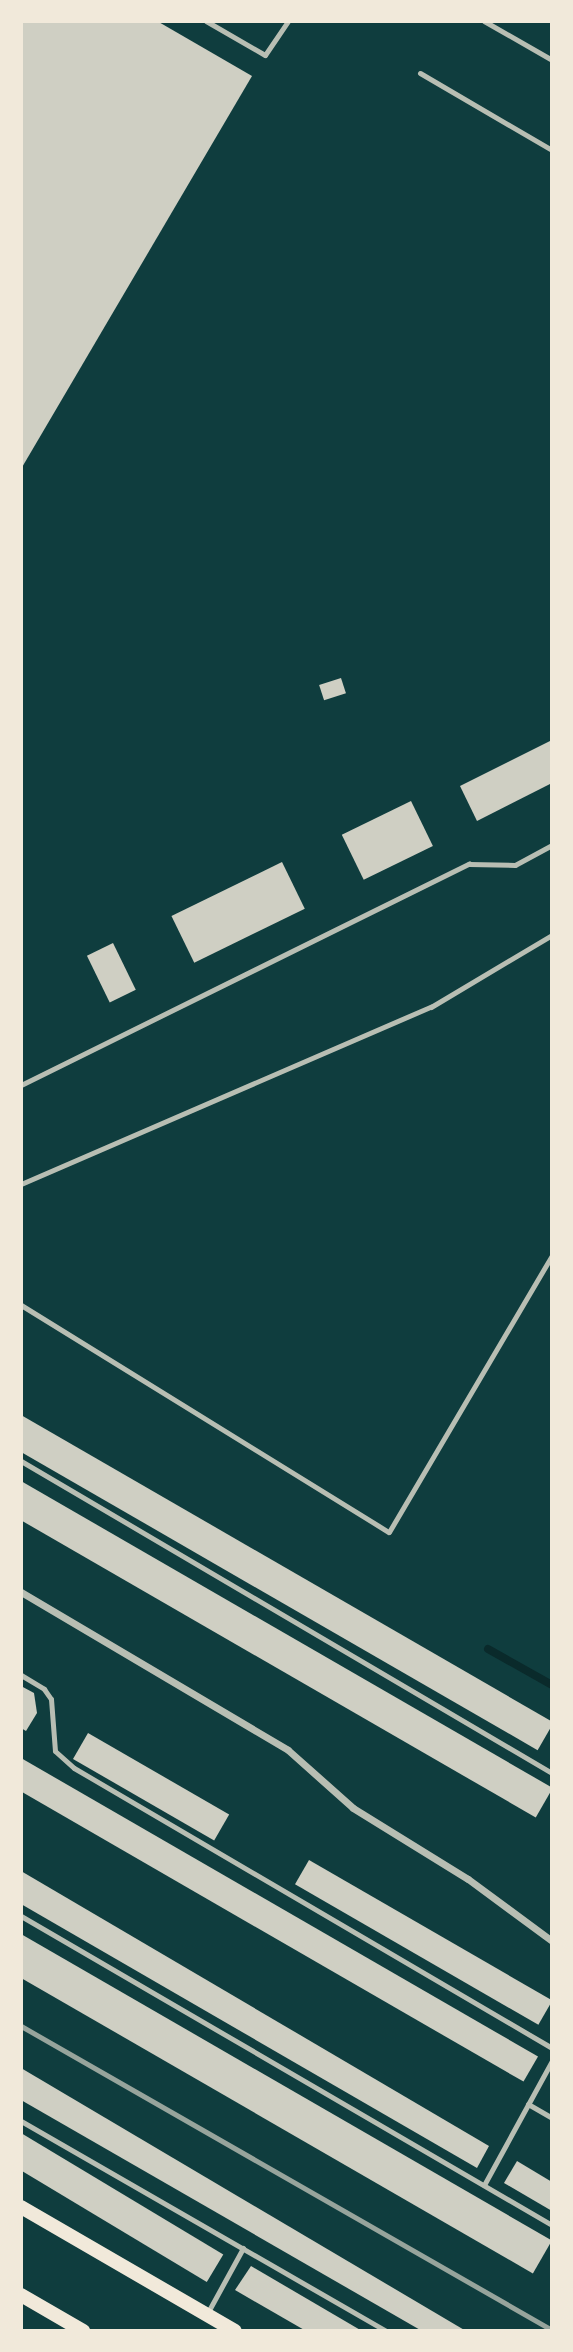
<!DOCTYPE html>
<html>
<head>
<meta charset="utf-8">
<style>
	body { margin:0 }
	#map { position:relative; width:573px; height:2352px; overflow:hidden; background:#0f3d3e; font-family:"Source Sans 3",sans-serif }
	div>[style] { position:absolute }
	.stream>* { height:8px; margin:-4px; padding:0 4px; transform-origin:4px; border-radius:4px; background:#0a2a2b }
	.building>* { inset:0; background:#cfcfc3; transform-origin:0 0 }
	.service>* { height:5px; margin:-2.5px; padding:0 2.5px; transform-origin:2.5px; border-radius:2.5px; background:#b8beb3 }
	.minor>* { height:7px; margin:-3.5px; padding:0 3.5px; transform-origin:3.5px; border-radius:3.5px; background:#b8beb3 }
	.secondary>* { height:14px; margin:-7px; padding:0 7px; transform-origin:7px; border-radius:7px; background:#f1e9da }
	.rail>* { height:5px; margin:-2.5px; padding:0 2.5px; transform-origin:2.5px; border-radius:2.5px; background:#97a49c }
	span { translate:-50% -50%; white-space:nowrap; text-align:center; line-height:1.15; -webkit-text-stroke:7px #f1e9da; paint-order:stroke }
	.frame { position:absolute; inset:0; border:23px solid #f1e9da; pointer-events:none }
</style>
</head>
<body>
<div id="map">
	<div class="stream">
		<i style="left:488px;top:1649px;width:73px;rotate:29.4deg"></i>
	</div>
	<div class="building">
		<i style="clip-path:polygon(21px 21px,157px 21px,252px 76px,21px 469px)"></i>
		<i style="left:341px;top:678px;width:16px;height:23px;rotate:72deg"></i>
		<i style="clip-path:polygon(552px 740px,552px 783px,477px 821px,460px 786px)"></i>
		<i style="left:411px;top:801px;width:50px;height:77px;rotate:64deg"></i>
		<i style="left:282px;top:862px;width:52px;height:123px;rotate:64deg"></i>
		<i style="left:113px;top:943px;width:52px;height:29px;rotate:64deg"></i>
		<i style="left:21px;top:1415px;width:615px;height:32px;rotate:30deg"></i>
		<i style="left:21px;top:1481px;width:614px;height:34px;rotate:30deg"></i>
		<i style="clip-path:polygon(21px 1686px,34px 1693px,37px 1713px,26px 1731px,21px 1728px)"></i>
		<i style="left:88px;top:1733px;width:163px;height:30px;rotate:30deg"></i>
		<i style="left:21px;top:1758px;width:597px;height:29px;rotate:30deg"></i>
		<i style="left:309px;top:1860px;width:281px;height:28px;rotate:30deg"></i>
		<i style="clip-path:polygon(21px 1871px,489px 2146px,477px 2168px,21px 1904px)"></i>
		<i style="left:21px;top:1934px;width:613px;height:38px;rotate:30deg"></i>
		<i style="clip-path:polygon(21px 2068px,466px 2331px,422px 2331px,21px 2100px)"></i>
		<i style="left:21px;top:2133px;width:236px;height:32px;rotate:31deg"></i>
		<i style="clip-path:polygon(517px 2161px,552px 2182px,552px 2211px,504px 2183px)"></i>
		<i style="clip-path:polygon(251px 2266px,362px 2331px,306px 2331px,235px 2290px)"></i>
	</div>
	<div class="service">
		<i style="left:206px;top:21px;width:68px;rotate:30deg"></i>
		<i style="left:265px;top:55px;width:41px;rotate:-55.9deg"></i>
		<i style="left:484px;top:21px;width:78px;rotate:29.8deg"></i>
		<i style="left:420px;top:73px;width:153px;rotate:30.3deg"></i>
		<i style="left:21px;top:1085px;width:500px;rotate:-26.3deg"></i>
		<i style="left:469px;top:864px;width:46px;rotate:1.2deg"></i>
		<i style="left:515px;top:865px;width:42px;rotate:-28.4deg"></i>
		<i style="left:21px;top:1184px;width:447px;rotate:-23.4deg"></i>
		<i style="left:431px;top:1007px;width:141px;rotate:-30.8deg"></i>
		<i style="left:21px;top:1305px;width:432px;rotate:31.7deg"></i>
		<i style="left:389px;top:1532px;width:321px;rotate:-59.5deg"></i>
		<i style="left:21px;top:1461px;width:616px;rotate:30.44deg"></i>
		<i style="left:21px;top:1675px;width:27px;rotate:31deg"></i>
		<i style="left:44px;top:1689px;width:12px;rotate:55deg"></i>
		<i style="left:51px;top:1699px;width:52px;rotate:85.6deg"></i>
		<i style="left:55px;top:1751px;width:25px;rotate:42deg"></i>
		<i style="left:74px;top:1768px;width:554px;rotate:30.36deg"></i>
		<i style="left:21px;top:1916px;width:614px;rotate:30.2deg"></i>
		<i style="left:528px;top:2104px;width:28px;rotate:30deg"></i>
		<i style="left:21px;top:2121px;width:421px;rotate:29.9deg"></i>
		<i style="left:484px;top:2185px;width:141px;rotate:-61.3deg"></i>
		<i style="left:208px;top:2312px;width:73px;rotate:-61.3deg"></i>
	</div>
	<div class="minor">
		<i style="left:21px;top:1592px;width:310px;rotate:30.6deg"></i>
		<i style="left:288px;top:1750px;width:87px;rotate:41.7deg"></i>
		<i style="left:353px;top:1808px;width:135px;rotate:31.7deg"></i>
		<i style="left:468px;top:1879px;width:104px;rotate:36.4deg"></i>
	</div>
	<div class="secondary">
		<i style="left:21px;top:2207px;width:247px;rotate:30.1deg"></i>
		<i style="left:21px;top:2295px;width:72px;rotate:30.1deg"></i>
	</div>
	<div class="rail">
		<i style="left:21px;top:2026px;width:612px;rotate:29.79deg"></i>
	</div>
	<div class="frame"></div>
</div>
</body>
</html>
